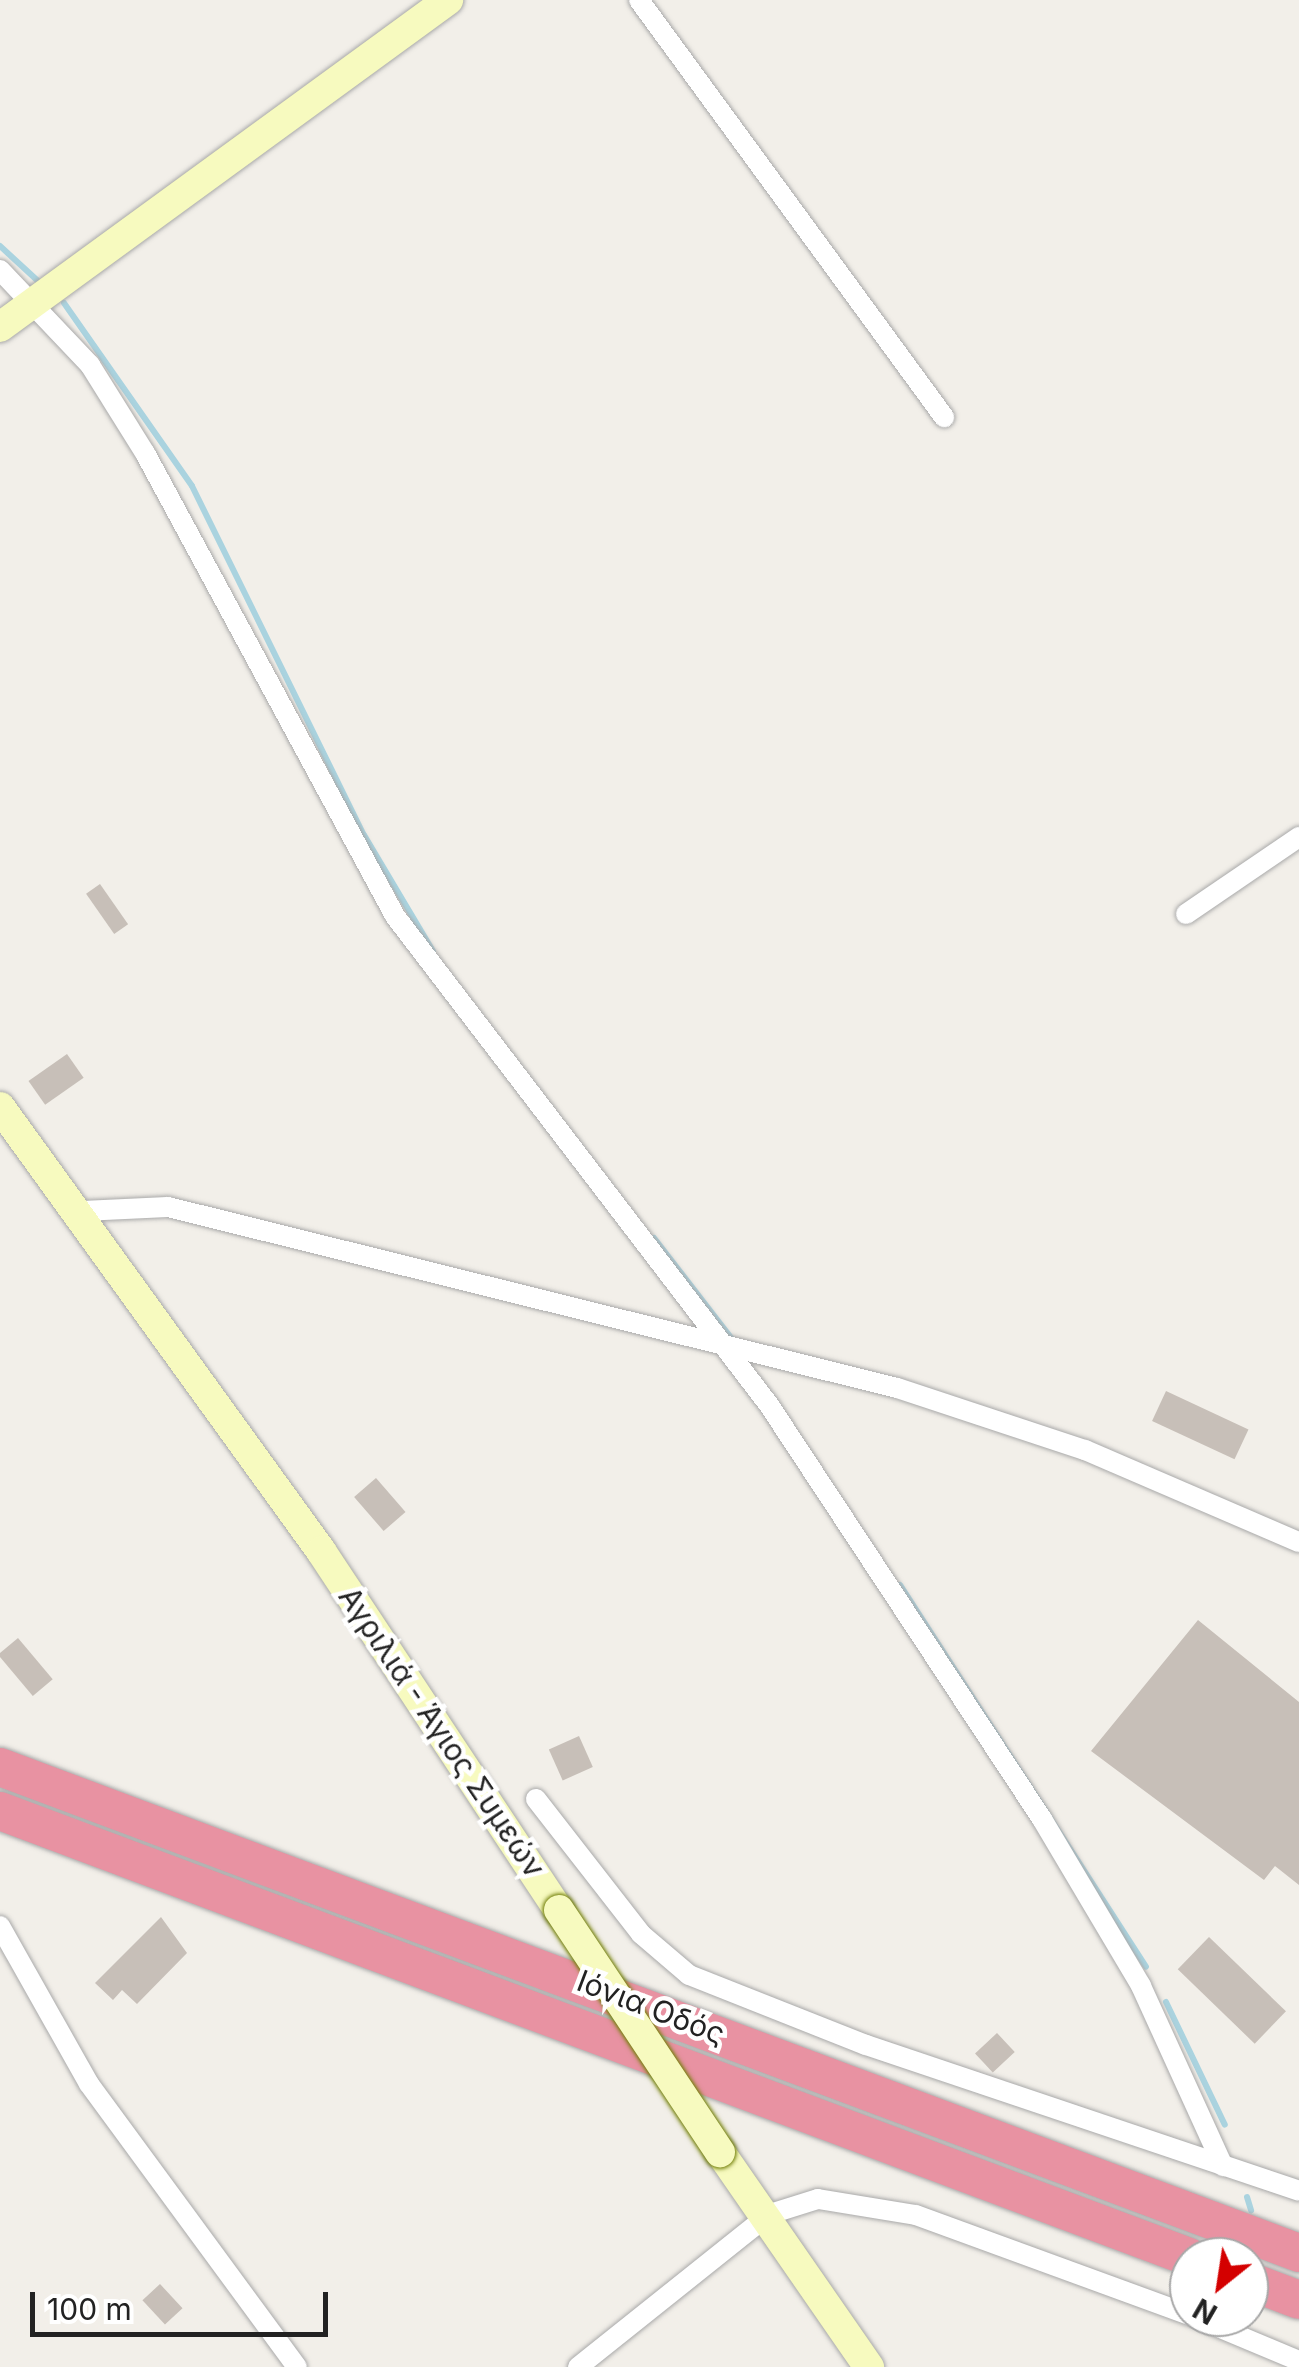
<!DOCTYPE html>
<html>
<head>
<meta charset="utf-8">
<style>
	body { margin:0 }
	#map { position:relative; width:1299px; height:2367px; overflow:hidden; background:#f2efe9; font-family:Inter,sans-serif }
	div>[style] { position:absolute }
	.stream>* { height:6px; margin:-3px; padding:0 3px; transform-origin:3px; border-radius:3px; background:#aad3df }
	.building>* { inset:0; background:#c7bfb8; transform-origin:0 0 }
	.roads { filter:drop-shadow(0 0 2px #a9a9a9) drop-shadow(0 0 2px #a9a9a9) }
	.street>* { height:20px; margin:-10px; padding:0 10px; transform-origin:10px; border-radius:10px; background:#fff }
	.secondary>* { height:30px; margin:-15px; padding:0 15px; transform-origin:15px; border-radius:15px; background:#f7fabf }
	.highway>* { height:38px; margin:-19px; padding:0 19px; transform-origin:19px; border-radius:19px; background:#e892a2 }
	.bridges { filter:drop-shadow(0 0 2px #707d05) drop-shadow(0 0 2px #707d05) }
	.secondary-bridge>* { height:30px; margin:-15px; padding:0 15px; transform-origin:15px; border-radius:15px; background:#f7fabf }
	span { translate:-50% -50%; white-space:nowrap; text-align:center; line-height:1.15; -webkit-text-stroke:9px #fff; paint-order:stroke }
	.street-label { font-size:30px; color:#222 }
	.north { position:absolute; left:1169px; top:2237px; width:100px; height:100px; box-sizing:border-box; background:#fff; border:2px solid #a7a7a7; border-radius:50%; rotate:210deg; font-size:28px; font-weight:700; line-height:40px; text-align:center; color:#222 }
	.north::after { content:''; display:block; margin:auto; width:35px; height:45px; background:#d40000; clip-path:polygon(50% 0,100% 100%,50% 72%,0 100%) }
	.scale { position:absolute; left:30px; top:2292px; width:298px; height:45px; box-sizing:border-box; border:5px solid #222; border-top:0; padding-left:12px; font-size:30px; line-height:35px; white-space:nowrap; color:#222; -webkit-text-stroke:8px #fff; paint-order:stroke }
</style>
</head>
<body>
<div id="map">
	<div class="stream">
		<i style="left:0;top:246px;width:52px;rotate:42.6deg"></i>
		<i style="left:64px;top:303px;width:223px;rotate:55deg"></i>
		<i style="left:192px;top:486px;width:389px;rotate:63.8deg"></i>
		<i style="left:364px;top:835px;width:135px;rotate:59.3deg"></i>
		<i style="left:654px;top:1238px;width:128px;rotate:52.3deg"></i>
		<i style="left:900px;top:1585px;width:454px;rotate:57.2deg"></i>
		<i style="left:1166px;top:2002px;width:136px;rotate:64.4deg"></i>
		<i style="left:1247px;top:2197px;width:14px;rotate:73deg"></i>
	</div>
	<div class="building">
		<i style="left:100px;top:884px;width:49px;height:17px;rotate:55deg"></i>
		<i style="left:67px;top:1054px;width:29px;height:47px;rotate:55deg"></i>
		<i style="left:1166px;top:1391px;width:91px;height:33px;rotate:25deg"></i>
		<i style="left:376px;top:1478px;width:45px;height:29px;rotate:49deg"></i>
		<i style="clip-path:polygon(1198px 1620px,1299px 1702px,1299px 1885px,1275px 1866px,1264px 1880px,1091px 1751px)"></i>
		<i style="left:18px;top:1638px;width:54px;height:26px;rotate:50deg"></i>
		<i style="left:579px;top:1736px;width:34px;height:33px;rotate:66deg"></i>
		<i style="clip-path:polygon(161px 1917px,187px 1953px,137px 2004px,122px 1990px,113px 2000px,95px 1983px)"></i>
		<i style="left:1209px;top:1937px;width:107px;height:45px;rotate:44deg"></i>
		<i style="left:997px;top:2033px;width:26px;height:30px;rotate:47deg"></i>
		<i style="left:160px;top:2284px;width:33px;height:24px;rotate:47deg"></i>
	</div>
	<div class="roads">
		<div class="street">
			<i style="left:639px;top:0;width:517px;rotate:53.82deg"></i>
			<i style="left:0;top:270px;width:131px;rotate:46.5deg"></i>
			<i style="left:90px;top:365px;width:104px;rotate:58deg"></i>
			<i style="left:145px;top:453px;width:526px;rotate:61.63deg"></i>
			<i style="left:395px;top:916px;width:616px;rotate:52.59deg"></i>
			<i style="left:769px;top:1405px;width:496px;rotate:56.6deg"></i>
			<i style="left:1042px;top:1819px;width:194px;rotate:59.3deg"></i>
			<i style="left:1141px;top:1986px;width:198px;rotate:65.5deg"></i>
			<i style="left:1186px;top:914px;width:137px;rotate:-34.3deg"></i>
			<i style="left:82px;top:1211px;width:86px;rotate:-2.7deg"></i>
			<i style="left:168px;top:1207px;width:751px;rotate:13.94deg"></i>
			<i style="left:897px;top:1388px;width:198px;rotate:18.3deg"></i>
			<i style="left:1085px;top:1450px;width:233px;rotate:23.3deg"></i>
			<i style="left:536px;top:1799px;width:171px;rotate:52.1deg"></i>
			<i style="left:641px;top:1934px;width:63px;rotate:40.5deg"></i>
			<i style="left:689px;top:1975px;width:190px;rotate:21.6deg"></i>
			<i style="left:866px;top:2045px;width:457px;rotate:18.6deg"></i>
			<i style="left:0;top:1926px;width:181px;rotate:60.6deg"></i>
			<i style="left:89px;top:2084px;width:351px;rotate:53.7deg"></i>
			<i style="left:1194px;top:2317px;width:114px;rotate:22.7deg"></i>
			<i style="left:578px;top:2367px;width:246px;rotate:-38.6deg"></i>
			<i style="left:770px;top:2214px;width:50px;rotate:-17.4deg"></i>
			<i style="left:818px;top:2199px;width:99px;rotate:9.3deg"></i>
			<i style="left:916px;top:2215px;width:291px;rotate:20.1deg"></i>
		</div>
		<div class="secondary">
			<i style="left:0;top:327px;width:555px;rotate:-36.13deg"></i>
			<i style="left:0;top:1107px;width:548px;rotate:54.13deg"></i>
			<i style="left:321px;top:1551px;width:431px;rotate:56.5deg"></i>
			<i style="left:720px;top:2152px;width:262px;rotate:55.3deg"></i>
		</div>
		<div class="highway">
			<i style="left:0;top:1767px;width:1387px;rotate:20.51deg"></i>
			<i style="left:0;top:1811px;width:1270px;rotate:20.56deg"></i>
			<i style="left:1249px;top:2281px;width:53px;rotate:20.8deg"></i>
		</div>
	</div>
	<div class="bridges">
		<div class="secondary-bridge">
			<i style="left:559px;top:1910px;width:291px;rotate:56.4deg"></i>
		</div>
	</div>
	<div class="street-label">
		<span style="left:442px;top:1732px;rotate:56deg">Αγριλιά - Άγιος Συμεών</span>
		<span style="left:651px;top:2007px;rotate:21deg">Ιόνια Οδός</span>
	</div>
	<div class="north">N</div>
	<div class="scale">100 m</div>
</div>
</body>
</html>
